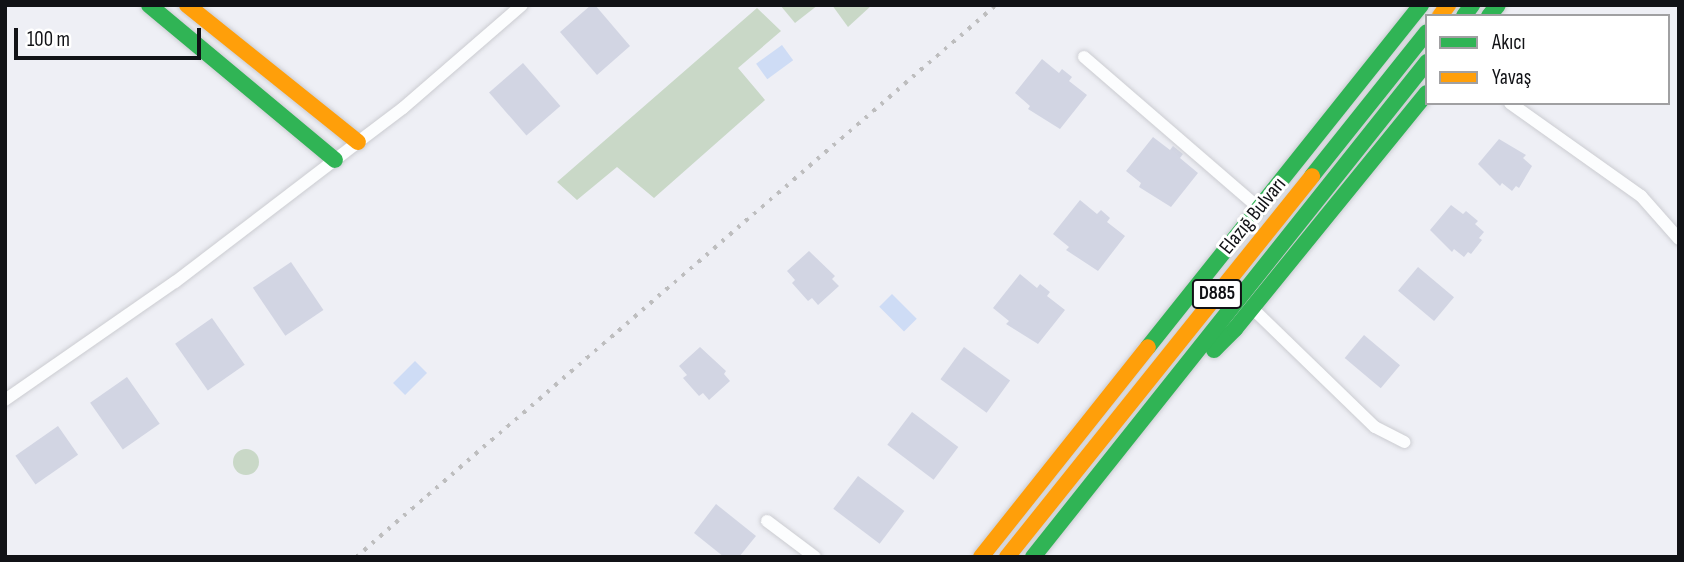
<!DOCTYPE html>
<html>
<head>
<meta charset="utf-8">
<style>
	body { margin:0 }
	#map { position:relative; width:1684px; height:562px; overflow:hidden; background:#eeeff5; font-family:"Sofia Sans Condensed",sans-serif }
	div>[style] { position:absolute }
	.green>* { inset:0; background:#c9d8c7 }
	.round { border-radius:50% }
	.water>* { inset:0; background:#cedcf5; transform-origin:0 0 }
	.building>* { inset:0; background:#d2d5e3; transform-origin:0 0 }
	.roads { filter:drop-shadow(0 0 2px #cbccd1) drop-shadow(0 0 2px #cbccd1) }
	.street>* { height:12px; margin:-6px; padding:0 6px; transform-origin:6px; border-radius:6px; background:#fcfdfe }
	.fast>* { height:16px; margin:-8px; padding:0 8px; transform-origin:8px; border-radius:8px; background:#30b455 }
	.slow>* { height:16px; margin:-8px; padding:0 8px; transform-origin:8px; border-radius:8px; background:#ff9f0a }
	.rail>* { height:3.5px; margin-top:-1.75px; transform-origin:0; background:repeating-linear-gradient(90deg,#bdbdbe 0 3.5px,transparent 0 10.5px) }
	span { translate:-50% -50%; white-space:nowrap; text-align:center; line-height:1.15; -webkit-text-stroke:6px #fff; paint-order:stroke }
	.shield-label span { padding:2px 5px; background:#fff; border:2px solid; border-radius:5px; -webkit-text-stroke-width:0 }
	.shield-label { font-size:19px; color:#111216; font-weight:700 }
	.street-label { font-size:21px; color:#111216 }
	.frame { position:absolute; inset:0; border:7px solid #111216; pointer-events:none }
	.legend { position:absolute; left:1425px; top:14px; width:245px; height:91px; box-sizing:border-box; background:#fff; border:2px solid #a0a0a2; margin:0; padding:9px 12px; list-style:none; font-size:21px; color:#111216 }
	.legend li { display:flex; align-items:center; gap:14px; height:35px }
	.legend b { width:35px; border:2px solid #a0a0a2 }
	.scale { position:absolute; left:14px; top:28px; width:187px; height:32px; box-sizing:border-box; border:4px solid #111216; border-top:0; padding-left:9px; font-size:21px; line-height:24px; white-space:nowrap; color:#111216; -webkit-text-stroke:5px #fff; paint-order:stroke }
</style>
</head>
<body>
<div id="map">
	<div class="green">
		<i style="clip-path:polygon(780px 5px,818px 5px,795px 23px)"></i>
		<i style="clip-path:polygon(832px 5px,872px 5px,848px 27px)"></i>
		<i style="clip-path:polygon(757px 8px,781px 31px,738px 68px,765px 100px,654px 198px,617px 167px,577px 200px,557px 182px)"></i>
		<i class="round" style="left:233px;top:449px;width:26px;height:26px"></i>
	</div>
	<div class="water">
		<i style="left:782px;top:45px;width:19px;height:32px;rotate:54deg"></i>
		<i style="left:892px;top:294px;width:35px;height:18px;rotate:45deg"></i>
		<i style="left:415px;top:361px;width:17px;height:31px;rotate:45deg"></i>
	</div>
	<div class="building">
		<i style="clip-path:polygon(591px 5px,595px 5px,630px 46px,597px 75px,560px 32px)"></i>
		<i style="clip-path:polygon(1042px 59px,1059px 73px,1062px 69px,1072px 77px,1069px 81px,1087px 95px,1060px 129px,1028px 109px,1030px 106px,1015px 93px)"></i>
		<i style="left:523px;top:63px;width:57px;height:45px;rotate:49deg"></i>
		<i style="clip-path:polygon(1153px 137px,1170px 150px,1173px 146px,1183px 154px,1180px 158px,1198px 173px,1171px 207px,1139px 187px,1141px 183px,1126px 171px)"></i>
		<i style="clip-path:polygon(1499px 139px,1526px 155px,1523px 158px,1532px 166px,1519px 188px,1516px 186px,1512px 191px,1502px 183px,1500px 186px,1478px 164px)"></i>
		<i style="clip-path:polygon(1080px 200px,1097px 214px,1101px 210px,1110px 218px,1107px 222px,1125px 236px,1098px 271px,1066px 250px,1069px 247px,1053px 234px)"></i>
		<i style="clip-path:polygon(1451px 205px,1463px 214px,1466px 211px,1478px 221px,1475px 224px,1484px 232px,1479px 238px,1482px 240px,1471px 254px,1468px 252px,1464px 257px,1454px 249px,1452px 252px,1430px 230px)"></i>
		<i style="clip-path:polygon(809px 251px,835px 276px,832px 279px,839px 286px,818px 305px,812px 298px,808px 301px,792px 283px,795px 280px,787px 271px)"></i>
		<i style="left:291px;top:262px;width:58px;height:46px;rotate:56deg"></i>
		<i style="left:1418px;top:267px;width:47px;height:31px;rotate:40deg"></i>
		<i style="clip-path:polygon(1020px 274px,1037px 288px,1040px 284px,1050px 292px,1047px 296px,1065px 310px,1038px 344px,1006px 324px,1009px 321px,993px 308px)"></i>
		<i style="left:212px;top:318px;width:57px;height:45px;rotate:55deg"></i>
		<i style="left:1364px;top:335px;width:47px;height:30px;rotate:40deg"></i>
		<i style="clip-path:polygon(700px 347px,726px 371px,724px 374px,730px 381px,709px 400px,703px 393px,699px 396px,683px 378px,687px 375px,679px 366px)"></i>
		<i style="left:964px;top:347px;width:57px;height:40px;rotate:36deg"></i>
		<i style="left:127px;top:377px;width:57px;height:45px;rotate:55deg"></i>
		<i style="left:912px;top:412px;width:58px;height:41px;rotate:37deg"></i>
		<i style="left:58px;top:426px;width:35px;height:52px;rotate:55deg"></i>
		<i style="left:858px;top:476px;width:58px;height:41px;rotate:37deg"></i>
		<i style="clip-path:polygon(716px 504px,756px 536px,739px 557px,724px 557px,694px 533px)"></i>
	</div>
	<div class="roads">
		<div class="street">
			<i style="left:1084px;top:57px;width:233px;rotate:40.8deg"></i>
			<i style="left:1510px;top:103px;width:161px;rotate:35.4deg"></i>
			<i style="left:1641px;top:196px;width:57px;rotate:48.5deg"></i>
			<i style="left:1252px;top:308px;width:171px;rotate:44.1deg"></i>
			<i style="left:1375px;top:427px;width:33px;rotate:27deg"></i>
			<i style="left:5px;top:400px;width:207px;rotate:-34.8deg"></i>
			<i style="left:175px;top:282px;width:230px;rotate:-37.4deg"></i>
			<i style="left:358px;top:142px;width:56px;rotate:-37.1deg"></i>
			<i style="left:403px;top:108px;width:157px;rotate:-40.9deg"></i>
			<i style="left:767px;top:521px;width:60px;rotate:36.9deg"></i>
		</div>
		<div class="fast">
			<i style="left:149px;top:5px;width:242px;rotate:39.8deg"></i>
			<i style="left:1464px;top:16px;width:14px;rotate:-54deg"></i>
			<i style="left:1489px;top:16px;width:14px;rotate:-51deg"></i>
			<i style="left:1312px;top:176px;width:184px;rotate:-51.4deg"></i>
			<i style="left:1148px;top:347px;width:438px;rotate:-51.4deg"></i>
			<i style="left:1214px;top:350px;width:30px;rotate:-45deg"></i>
			<i style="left:1235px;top:329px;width:304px;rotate:-50.9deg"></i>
			<i style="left:1033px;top:557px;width:633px;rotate:-51.48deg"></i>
		</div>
		<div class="slow">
			<i style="left:187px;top:5px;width:219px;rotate:38.7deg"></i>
			<i style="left:1440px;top:16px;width:14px;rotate:-54deg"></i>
			<i style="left:981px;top:557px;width:268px;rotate:-51.5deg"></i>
			<i style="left:1007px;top:557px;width:488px;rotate:-51.3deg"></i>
		</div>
	</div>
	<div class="rail">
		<i style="left:356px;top:557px;width:845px;rotate:-40.78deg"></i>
	</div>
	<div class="shield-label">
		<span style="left:1217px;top:294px">D885</span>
	</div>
	<div class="street-label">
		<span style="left:1253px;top:216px;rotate:-51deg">Elazığ Bulvarı</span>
	</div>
	<div class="frame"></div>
	<ul class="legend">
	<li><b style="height:9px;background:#30b455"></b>Akıcı</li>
	<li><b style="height:9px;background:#ff9f0a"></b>Yavaş</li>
	</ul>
	<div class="scale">100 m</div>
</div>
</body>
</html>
